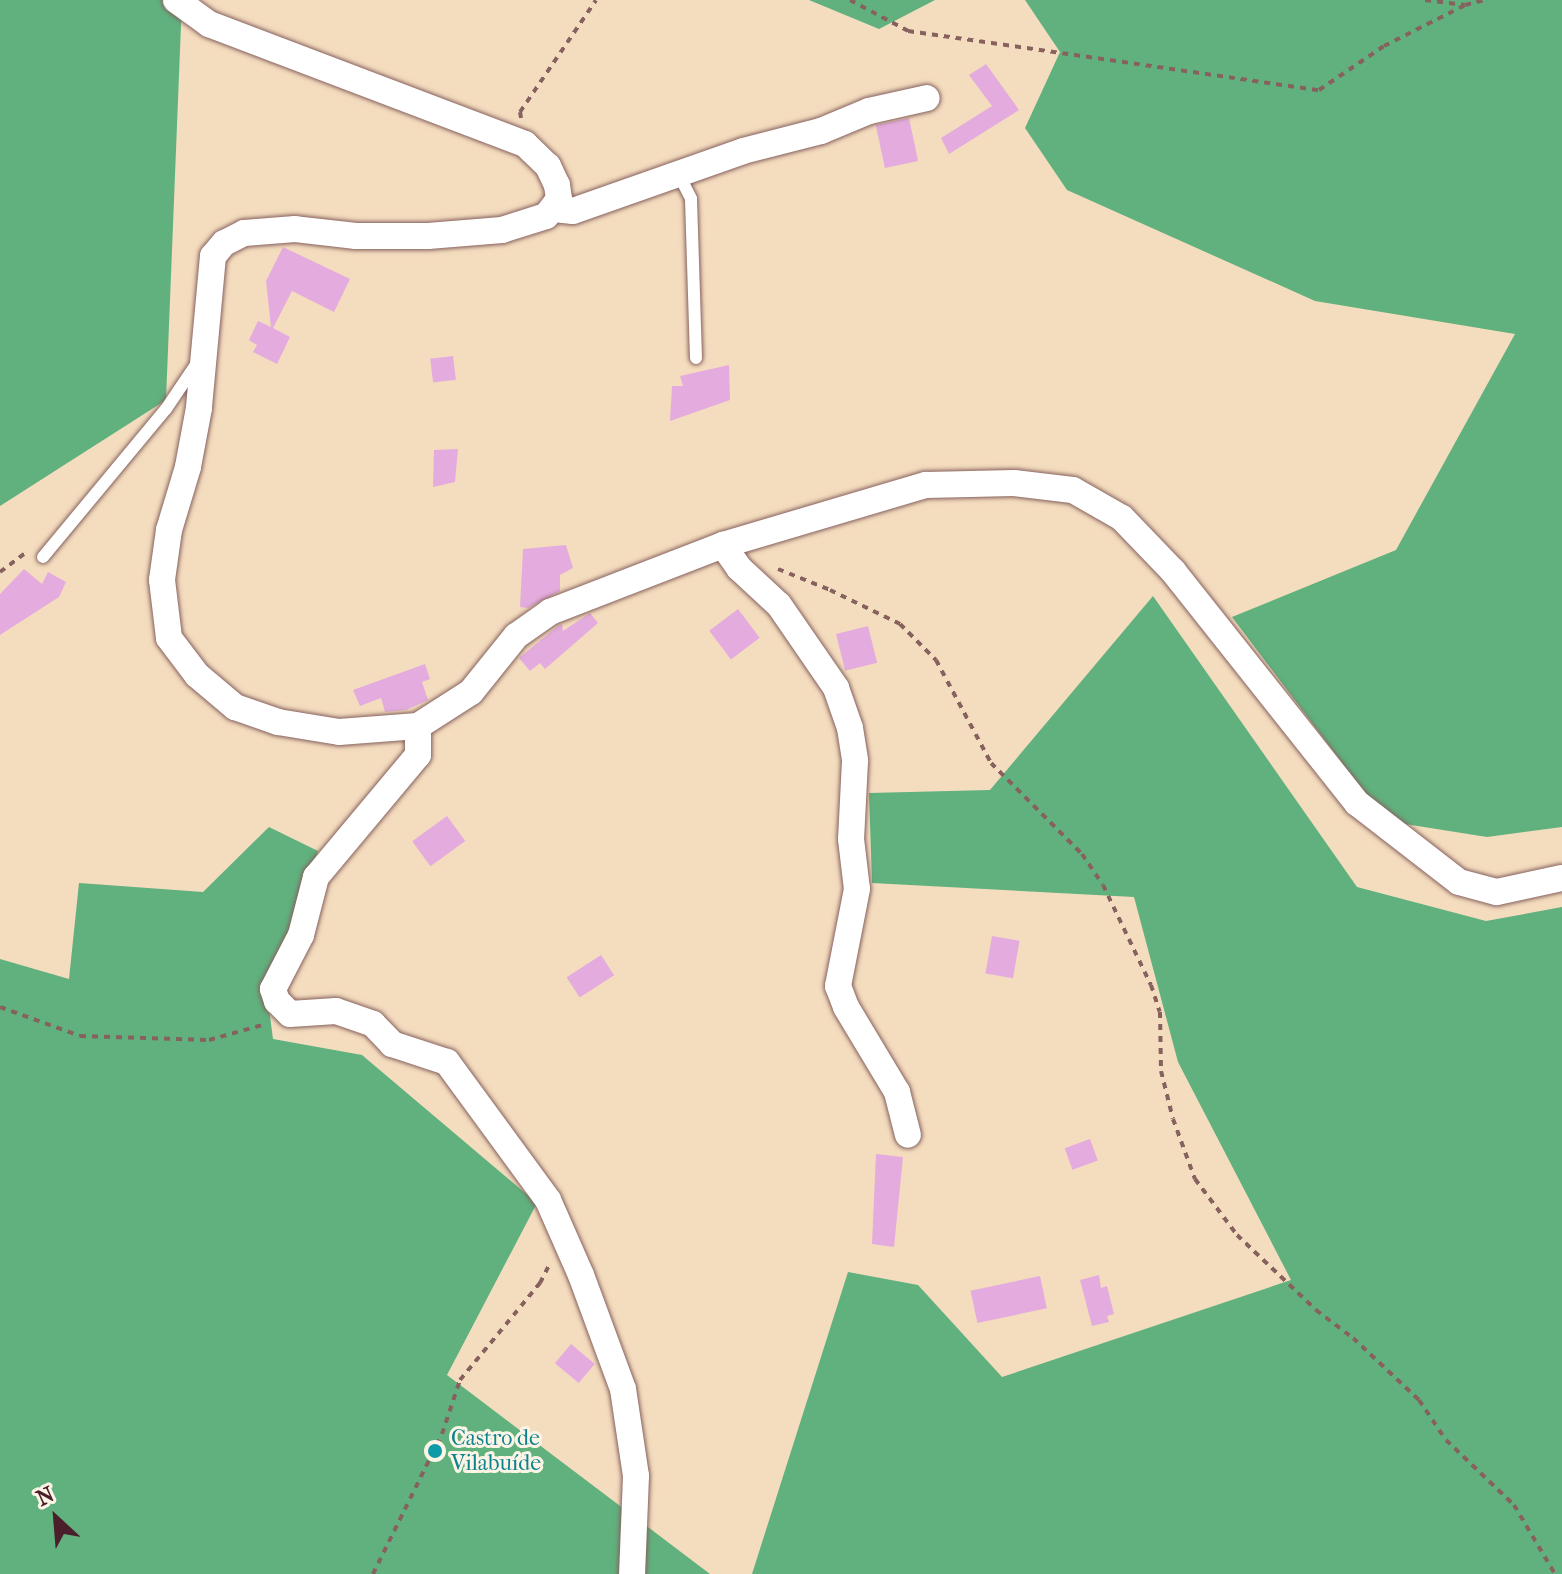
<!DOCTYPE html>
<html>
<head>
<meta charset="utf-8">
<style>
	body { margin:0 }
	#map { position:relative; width:1562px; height:1574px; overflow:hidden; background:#f4dcbe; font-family:"IM FELL French Canon",serif }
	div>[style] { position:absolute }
	.forest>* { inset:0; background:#60b17e }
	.building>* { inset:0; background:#e4acde; transform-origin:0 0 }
	.path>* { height:4px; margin-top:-2px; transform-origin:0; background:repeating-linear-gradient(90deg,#86615e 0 6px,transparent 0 12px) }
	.roads { filter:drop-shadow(0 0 2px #86615e) drop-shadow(0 0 2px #86615e) }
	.lane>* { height:12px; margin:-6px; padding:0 6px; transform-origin:6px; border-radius:6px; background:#fff }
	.street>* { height:26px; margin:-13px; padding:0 13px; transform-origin:13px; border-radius:13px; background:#fff }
	.dots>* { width:22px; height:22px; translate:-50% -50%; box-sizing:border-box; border:4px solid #fcf5e5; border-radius:50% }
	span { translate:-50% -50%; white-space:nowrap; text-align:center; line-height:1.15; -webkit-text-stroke:6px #fcf5e5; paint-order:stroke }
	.culture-label { font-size:22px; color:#0d838f }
	.left { translate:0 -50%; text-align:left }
	.north { position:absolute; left:16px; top:1478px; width:80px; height:80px; -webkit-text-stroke:6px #fcf5e5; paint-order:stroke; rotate:334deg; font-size:22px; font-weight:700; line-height:32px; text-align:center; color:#4a1f2b }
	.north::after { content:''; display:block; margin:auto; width:28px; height:36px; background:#4a1f2b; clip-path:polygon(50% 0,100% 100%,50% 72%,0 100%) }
</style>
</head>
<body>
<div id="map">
	<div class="forest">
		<i style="clip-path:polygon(0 0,182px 0,166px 400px,0 506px)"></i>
		<i style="clip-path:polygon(809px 0,935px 0,879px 29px)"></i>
		<i style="clip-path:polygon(1025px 0,1562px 0,1562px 827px,1487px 837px,1386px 821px,1232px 617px,1396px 550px,1515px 334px,1315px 301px,1067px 190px,1025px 128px,1060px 52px)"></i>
		<i style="clip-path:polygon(1153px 596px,1357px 887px,1486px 921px,1562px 907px,1562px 1574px,752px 1574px,848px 1272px,918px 1285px,1002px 1377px,1291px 1280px,1178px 1062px,1134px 897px,872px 883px,869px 793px,990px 790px)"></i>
		<i style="clip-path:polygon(269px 827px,318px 851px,295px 925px,265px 978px,273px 1039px,362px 1055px,537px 1203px,447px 1375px,710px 1574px,0 1574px,0 959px,69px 979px,79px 883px,203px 892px)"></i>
	</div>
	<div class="building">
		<i style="clip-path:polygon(986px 64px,1019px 110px,949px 154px,941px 138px,992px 106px,969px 75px)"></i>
		<i style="left:909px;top:118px;width:44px;height:34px;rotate:78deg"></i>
		<i style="clip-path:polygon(283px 247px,350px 279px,334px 312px,292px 291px,273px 328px,290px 337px,277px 364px,253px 352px,257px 345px,249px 340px,258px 321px,271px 327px,266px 281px)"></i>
		<i style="left:453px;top:356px;width:24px;height:23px;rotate:83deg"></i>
		<i style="clip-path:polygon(729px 365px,730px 400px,670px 421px,672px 386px,683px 386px,680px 376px)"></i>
		<i style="clip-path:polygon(458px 449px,455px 482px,433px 487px,434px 450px)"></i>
		<i style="clip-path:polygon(566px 545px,573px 568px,560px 575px,560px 591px,528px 608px,520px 607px,523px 549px)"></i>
		<i style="clip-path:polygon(24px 569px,42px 584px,48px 572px,66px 582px,59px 597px,0 635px,0 594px)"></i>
		<i style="left:738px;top:609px;width:36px;height:36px;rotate:53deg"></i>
		<i style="clip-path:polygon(590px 613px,598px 623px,545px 669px,540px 663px,530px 671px,519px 658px,558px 626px,562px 624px,563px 631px)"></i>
		<i style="left:868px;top:626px;width:38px;height:33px;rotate:76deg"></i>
		<i style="clip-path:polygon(425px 664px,430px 679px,422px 682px,428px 700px,406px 710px,385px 712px,381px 698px,360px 706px,353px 690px)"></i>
		<i style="left:447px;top:816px;width:31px;height:43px;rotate:54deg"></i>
		<i style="left:992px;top:936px;width:28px;height:38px;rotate:10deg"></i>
		<i style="left:601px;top:955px;width:24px;height:41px;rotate:57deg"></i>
		<i style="left:1090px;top:1139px;width:23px;height:27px;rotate:70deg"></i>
		<i style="clip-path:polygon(876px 1154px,903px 1157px,894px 1247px,872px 1244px)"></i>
		<i style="clip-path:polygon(1099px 1275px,1101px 1288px,1107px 1286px,1114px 1314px,1107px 1316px,1109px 1322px,1092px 1326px,1080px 1280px)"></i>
		<i style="left:1040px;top:1276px;width:33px;height:71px;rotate:78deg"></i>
		<i style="left:571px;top:1344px;width:31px;height:25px;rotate:40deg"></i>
	</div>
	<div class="path">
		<i style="left:850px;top:0;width:66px;rotate:28.1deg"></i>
		<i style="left:908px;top:31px;width:415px;rotate:8.2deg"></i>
		<i style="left:1319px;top:90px;width:78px;rotate:-34.1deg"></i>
		<i style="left:1384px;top:46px;width:91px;rotate:-26.8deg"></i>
		<i style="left:1425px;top:0;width:40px;rotate:7.1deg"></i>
		<i style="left:1465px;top:5px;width:21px;rotate:-14deg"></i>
		<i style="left:521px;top:118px;width:6px;rotate:-99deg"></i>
		<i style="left:520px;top:112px;width:135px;rotate:-55.8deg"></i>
		<i style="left:778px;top:569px;width:56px;rotate:22deg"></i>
		<i style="left:830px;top:590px;width:78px;rotate:25.9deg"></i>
		<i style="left:900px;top:624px;width:51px;rotate:45deg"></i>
		<i style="left:936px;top:660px;width:117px;rotate:61.9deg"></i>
		<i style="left:991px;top:763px;width:129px;rotate:45deg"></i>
		<i style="left:1082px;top:854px;width:37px;rotate:56deg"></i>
		<i style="left:1103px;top:885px;width:111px;rotate:64.4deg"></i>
		<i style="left:1151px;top:985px;width:28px;rotate:72deg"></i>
		<i style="left:1160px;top:1012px;width:59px;rotate:89deg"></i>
		<i style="left:1161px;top:1071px;width:49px;rotate:76deg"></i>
		<i style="left:1173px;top:1119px;width:64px;rotate:69.9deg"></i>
		<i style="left:1195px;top:1179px;width:70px;rotate:53.1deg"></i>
		<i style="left:1237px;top:1235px;width:109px;rotate:43.5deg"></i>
		<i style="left:1316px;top:1310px;width:46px;rotate:37.1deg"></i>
		<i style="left:1353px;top:1338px;width:91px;rotate:43.2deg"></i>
		<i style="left:1419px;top:1400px;width:48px;rotate:56deg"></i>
		<i style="left:1446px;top:1440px;width:94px;rotate:43.7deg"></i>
		<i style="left:1514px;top:1505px;width:80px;rotate:59.3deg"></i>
		<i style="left:0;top:572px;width:34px;rotate:-37deg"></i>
		<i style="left:0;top:1007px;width:85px;rotate:19.9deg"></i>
		<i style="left:80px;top:1036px;width:129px;rotate:1.8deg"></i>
		<i style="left:209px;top:1040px;width:59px;rotate:-15.7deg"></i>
		<i style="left:373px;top:1574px;width:156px;rotate:-63.8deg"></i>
		<i style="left:442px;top:1434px;width:57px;rotate:-71.6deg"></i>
		<i style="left:460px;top:1380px;width:126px;rotate:-50.5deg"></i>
		<i style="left:540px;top:1283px;width:22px;rotate:-63deg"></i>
	</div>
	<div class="roads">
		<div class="lane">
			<i style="left:678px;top:173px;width:29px;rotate:63deg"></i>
			<i style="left:691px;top:199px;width:159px;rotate:88.2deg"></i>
			<i style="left:43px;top:557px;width:192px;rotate:-50.3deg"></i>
			<i style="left:166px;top:409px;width:55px;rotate:-56deg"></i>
		</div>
		<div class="street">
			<i style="left:176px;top:0;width:41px;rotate:36deg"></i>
			<i style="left:209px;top:24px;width:338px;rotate:20.8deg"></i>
			<i style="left:525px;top:144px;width:32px;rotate:44deg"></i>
			<i style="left:548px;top:166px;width:21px;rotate:65deg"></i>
			<i style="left:557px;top:185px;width:14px;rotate:82deg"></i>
			<i style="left:559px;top:199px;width:21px;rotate:127deg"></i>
			<i style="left:546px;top:216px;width:46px;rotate:162.3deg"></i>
			<i style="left:502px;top:230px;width:74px;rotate:175.4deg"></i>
			<i style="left:428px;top:236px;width:72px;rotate:180deg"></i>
			<i style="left:356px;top:236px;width:61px;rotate:-173.5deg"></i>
			<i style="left:295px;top:229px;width:51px;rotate:175.5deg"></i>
			<i style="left:244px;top:233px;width:22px;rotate:153deg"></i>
			<i style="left:224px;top:243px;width:17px;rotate:130deg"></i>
			<i style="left:213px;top:256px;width:153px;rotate:95.3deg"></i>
			<i style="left:199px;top:408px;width:60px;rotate:100.6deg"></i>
			<i style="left:188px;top:467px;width:66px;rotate:106.8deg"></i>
			<i style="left:169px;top:530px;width:50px;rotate:98deg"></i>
			<i style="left:162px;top:580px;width:58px;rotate:83.1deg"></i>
			<i style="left:169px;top:638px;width:46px;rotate:52.9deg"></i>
			<i style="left:197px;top:675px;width:50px;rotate:40.1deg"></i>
			<i style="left:235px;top:707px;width:46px;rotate:19.2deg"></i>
			<i style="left:278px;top:722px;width:62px;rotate:9.3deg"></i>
			<i style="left:339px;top:732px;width:79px;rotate:-4.3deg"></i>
			<i style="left:418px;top:726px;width:63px;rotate:-32.7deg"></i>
			<i style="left:471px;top:692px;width:72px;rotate:-51.2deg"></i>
			<i style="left:516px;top:636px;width:42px;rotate:-35.2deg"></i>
			<i style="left:550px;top:612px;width:186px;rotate:-21.2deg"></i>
			<i style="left:723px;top:545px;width:212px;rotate:-16.5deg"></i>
			<i style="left:926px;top:485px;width:88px;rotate:-1.3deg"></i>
			<i style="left:1014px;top:483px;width:59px;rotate:6.8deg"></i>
			<i style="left:1073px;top:490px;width:56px;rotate:29.7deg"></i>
			<i style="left:1122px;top:518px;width:74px;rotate:46.1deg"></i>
			<i style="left:1173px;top:571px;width:296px;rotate:51.6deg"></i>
			<i style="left:1357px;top:803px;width:129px;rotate:37.8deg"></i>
			<i style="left:1459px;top:882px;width:39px;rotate:15deg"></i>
			<i style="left:1497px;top:892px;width:66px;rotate:-12.2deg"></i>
			<i style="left:554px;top:209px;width:19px;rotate:6deg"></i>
			<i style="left:573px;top:211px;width:180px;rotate:-19.4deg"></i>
			<i style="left:743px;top:151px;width:81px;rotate:-14.4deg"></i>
			<i style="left:821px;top:131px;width:52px;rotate:-22.6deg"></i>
			<i style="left:869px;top:111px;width:59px;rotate:-12.6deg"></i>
			<i style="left:723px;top:545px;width:28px;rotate:55deg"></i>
			<i style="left:739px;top:568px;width:54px;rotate:42.8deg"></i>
			<i style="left:779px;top:605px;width:101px;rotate:55.5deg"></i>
			<i style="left:836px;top:688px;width:42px;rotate:70.7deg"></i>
			<i style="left:850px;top:728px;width:33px;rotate:81deg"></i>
			<i style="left:855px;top:761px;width:78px;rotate:92.9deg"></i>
			<i style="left:851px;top:839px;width:50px;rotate:83.2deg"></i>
			<i style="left:857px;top:889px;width:99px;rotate:101.1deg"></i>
			<i style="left:838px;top:986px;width:22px;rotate:69deg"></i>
			<i style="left:846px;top:1007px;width:99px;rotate:59deg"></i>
			<i style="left:897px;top:1092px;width:44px;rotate:75.7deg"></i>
			<i style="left:418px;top:726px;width:29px;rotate:90deg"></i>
			<i style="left:418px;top:755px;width:159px;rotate:129.9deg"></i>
			<i style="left:316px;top:877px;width:60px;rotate:104.5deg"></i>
			<i style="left:301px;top:935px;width:61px;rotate:117.4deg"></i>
			<i style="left:273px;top:989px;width:13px;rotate:72deg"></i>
			<i style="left:277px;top:1001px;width:18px;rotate:45deg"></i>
			<i style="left:290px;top:1014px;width:46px;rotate:-3.7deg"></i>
			<i style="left:336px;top:1011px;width:39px;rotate:19deg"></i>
			<i style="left:373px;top:1024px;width:28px;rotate:46deg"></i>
			<i style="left:392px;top:1044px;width:58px;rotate:18.1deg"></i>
			<i style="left:447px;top:1062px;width:171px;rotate:53.8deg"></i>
			<i style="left:548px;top:1200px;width:82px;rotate:66.3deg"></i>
			<i style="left:581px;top:1275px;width:121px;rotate:69.8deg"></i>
			<i style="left:623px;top:1389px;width:88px;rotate:81.5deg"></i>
			<i style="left:636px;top:1476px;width:98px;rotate:92.3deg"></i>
		</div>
	</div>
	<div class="dots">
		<i style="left:435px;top:1451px;background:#0f9aa8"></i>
	</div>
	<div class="culture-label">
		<span class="left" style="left:451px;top:1451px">Castro de<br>Vilabuíde</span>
	</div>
	<div class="north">N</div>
</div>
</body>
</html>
